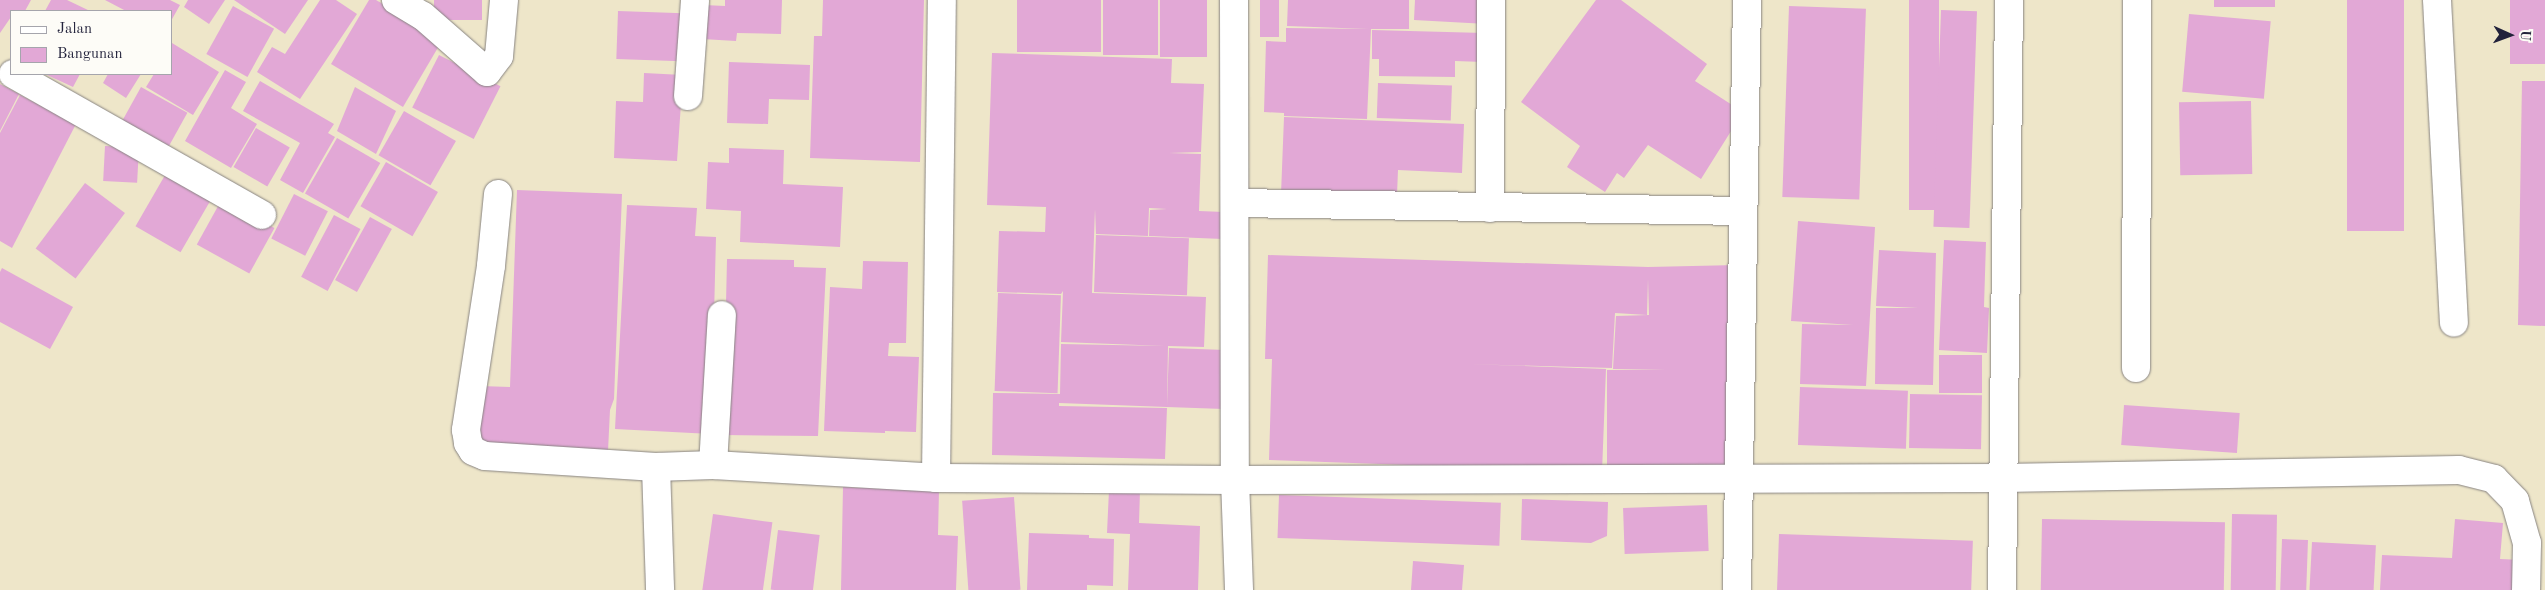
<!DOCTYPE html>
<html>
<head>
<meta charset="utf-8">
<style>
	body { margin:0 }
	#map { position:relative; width:2545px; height:590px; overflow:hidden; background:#eee6c9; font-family:"Old Standard TT",serif }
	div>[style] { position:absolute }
	.building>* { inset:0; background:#e2a8d6; transform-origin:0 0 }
	.roads { filter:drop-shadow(0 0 1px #888482) drop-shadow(0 0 1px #888482) }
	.minor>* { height:28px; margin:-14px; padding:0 14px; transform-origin:14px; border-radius:14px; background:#fff }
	span { translate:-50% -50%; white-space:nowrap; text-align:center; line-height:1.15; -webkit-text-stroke:4px #fdfcf7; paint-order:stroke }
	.legend { position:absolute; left:10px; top:10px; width:162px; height:65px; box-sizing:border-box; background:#fdfcf7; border:1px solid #a5a5ac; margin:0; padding:6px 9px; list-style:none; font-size:15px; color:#22223b }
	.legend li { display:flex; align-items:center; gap:10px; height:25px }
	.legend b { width:25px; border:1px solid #a5a5ac }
	.north { position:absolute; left:2485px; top:10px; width:50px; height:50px; -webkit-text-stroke:4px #fdfcf7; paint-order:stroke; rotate:92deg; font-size:14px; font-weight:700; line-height:20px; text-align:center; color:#22223b }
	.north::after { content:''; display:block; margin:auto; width:18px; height:22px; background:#22223b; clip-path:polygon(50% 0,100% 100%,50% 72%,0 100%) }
</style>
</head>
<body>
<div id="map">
	<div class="building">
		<i style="clip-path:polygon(0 0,31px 0,25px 11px,11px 11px,11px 17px,0 33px)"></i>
		<i style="clip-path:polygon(51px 0,67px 0,90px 11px,45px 11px)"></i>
		<i style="clip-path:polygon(105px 0,170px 0,180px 5px,171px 21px,171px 11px,126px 11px)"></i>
		<i style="clip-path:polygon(188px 0,225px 0,209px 24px,184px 7px)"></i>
		<i style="clip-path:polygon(234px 0,308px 0,285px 34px)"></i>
		<i style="clip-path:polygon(320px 0,336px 0,357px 14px,300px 99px,257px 72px,272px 47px,285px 54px)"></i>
		<i style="clip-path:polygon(369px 0,376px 0,443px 39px,403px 107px,331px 64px)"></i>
		<i style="left:434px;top:0;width:48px;height:20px"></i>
		<i style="clip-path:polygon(725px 0,782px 0,781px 34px,737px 33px,736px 41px,702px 39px,704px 5px,725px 6px)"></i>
		<i style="clip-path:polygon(823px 0,924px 0,920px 162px,810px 158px,814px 36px,822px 36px)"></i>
		<i style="left:1017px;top:0;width:84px;height:52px"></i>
		<i style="left:1103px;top:0;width:55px;height:55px"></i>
		<i style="left:1160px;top:0;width:47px;height:57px"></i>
		<i style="left:1260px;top:0;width:19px;height:37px"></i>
		<i style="clip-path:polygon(1288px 0,1409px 0,1409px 29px,1371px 29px,1367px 119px,1284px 116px,1284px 113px,1264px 112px,1266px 41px,1286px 42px,1286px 28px,1369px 29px,1287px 26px)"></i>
		<i style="clip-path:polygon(1415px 0,1488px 0,1487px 24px,1414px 20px)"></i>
		<i style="clip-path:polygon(1596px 0,1621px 0,1707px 64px,1695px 81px,1743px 112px,1701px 179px,1648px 145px,1624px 178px,1617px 173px,1605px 192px,1567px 167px,1580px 146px,1521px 102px)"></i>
		<i style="left:1909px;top:0;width:30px;height:210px"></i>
		<i style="left:2214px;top:0;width:61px;height:7px"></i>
		<i style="left:2347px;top:0;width:57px;height:231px"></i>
		<i style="left:2510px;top:0;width:35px;height:64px"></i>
		<i style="left:233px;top:6px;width:47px;height:55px;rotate:29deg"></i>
		<i style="left:1789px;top:6px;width:77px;height:191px;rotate:2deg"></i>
		<i style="left:1941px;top:10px;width:36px;height:217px;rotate:2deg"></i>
		<i style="left:618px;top:11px;width:65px;height:48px;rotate:2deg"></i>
		<i style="left:2189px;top:14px;width:82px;height:78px;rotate:5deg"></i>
		<i style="clip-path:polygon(1372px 30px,1484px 33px,1483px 62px,1455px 61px,1455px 77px,1379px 76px,1379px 59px,1372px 59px)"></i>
		<i style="clip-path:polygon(172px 43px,219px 72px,193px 115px,146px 87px,154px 74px,171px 74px)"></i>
		<i style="clip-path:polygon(992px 53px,1172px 59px,1171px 83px,1204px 84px,1201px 152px,1169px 153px,1201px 154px,1199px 211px,1224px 212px,1223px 239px,1149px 236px,1150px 210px,1167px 209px,1149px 208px,1148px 236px,1096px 234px,1095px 209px,1092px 293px,1206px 297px,1204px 347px,1168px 346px,1167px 407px,1059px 403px,1059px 406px,1167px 408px,1165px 459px,992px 455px,993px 393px,1060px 394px,1061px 344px,1165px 346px,1061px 342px,1063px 291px,1061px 294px,997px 292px,999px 231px,1045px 232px,1046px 207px,987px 205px)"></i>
		<i style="left:439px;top:55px;width:69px;height:59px;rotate:27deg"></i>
		<i style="clip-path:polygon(729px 62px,810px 65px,809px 100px,769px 99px,768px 124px,727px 123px)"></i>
		<i style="clip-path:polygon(225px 70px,246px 82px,231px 108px,257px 124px,231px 168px,185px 141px)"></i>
		<i style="clip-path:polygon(644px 73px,683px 75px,677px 161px,614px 158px,616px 101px,643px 102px)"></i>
		<i style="clip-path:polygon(45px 74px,80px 74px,73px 87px)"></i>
		<i style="clip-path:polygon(108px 74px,141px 74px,126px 98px,103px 83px)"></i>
		<i style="clip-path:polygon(260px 81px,334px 124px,328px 133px,335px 137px,303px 193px,280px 180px,300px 143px,243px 111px)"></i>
		<i style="clip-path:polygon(2522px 81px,2545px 81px,2545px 326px,2518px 325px)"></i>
		<i style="left:1378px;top:83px;width:74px;height:35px;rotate:2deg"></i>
		<i style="clip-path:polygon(0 84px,19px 94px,0 131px)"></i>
		<i style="left:141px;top:87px;width:53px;height:38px;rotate:29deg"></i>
		<i style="clip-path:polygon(355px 87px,396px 111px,376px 154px,337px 131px)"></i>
		<i style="clip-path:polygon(20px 95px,76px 124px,12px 248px,0 241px,0 133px)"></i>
		<i style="left:2251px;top:101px;width:73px;height:72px;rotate:89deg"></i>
		<i style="left:404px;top:111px;width:60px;height:51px;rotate:30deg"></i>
		<i style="clip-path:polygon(1284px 117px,1464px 124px,1462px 173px,1398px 170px,1397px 195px,1281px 194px)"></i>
		<i style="left:256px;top:128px;width:39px;height:45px;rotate:30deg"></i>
		<i style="left:337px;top:138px;width:50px;height:64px;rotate:30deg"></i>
		<i style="left:105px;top:146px;width:34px;height:35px;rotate:3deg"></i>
		<i style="clip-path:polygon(729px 148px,784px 150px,783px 184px,843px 187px,840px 247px,740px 242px,741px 211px,706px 209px,708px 162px,729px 163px)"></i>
		<i style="left:386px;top:162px;width:60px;height:51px;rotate:30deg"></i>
		<i style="left:168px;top:170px;width:52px;height:65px;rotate:30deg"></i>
		<i style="left:85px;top:183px;width:50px;height:82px;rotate:37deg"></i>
		<i style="clip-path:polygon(517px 190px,622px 194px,614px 399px,610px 410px,608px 451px,478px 445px,480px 386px,510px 387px)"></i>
		<i style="left:294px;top:194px;width:38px;height:50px;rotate:27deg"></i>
		<i style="left:222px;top:199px;width:60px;height:52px;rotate:29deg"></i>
		<i style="clip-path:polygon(627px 205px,697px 208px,695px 236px,716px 237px,711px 434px,615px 429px)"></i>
		<i style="left:334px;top:215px;width:30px;height:70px;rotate:28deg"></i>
		<i style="left:370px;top:217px;width:25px;height:72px;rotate:29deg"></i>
		<i style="clip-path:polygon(1798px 221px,1875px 227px,1866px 386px,1800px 384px,1802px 324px,1853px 325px,1791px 321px)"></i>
		<i style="left:1096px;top:235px;width:93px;height:57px;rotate:2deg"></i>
		<i style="clip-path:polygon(1944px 240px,1986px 242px,1984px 307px,1989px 308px,1987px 353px,1939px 350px)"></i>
		<i style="clip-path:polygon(1879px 250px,1936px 253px,1933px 385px,1875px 384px,1876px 308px,1918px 308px,1876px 306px)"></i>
		<i style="clip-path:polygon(1268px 255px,1648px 267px,1737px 265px,1734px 471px,1607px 470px,1607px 370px,1666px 370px,1613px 369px,1616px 316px,1649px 315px,1648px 279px,1647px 315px,1615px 313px,1612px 368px,1467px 364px,1606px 369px,1602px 472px,1269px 460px,1272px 359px,1265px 359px)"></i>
		<i style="clip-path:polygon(727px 259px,794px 260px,794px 267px,826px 268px,818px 436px,723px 435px)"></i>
		<i style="clip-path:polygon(863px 261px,908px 262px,906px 343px,889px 343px,888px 356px,919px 357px,916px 432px,885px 431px,885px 433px,824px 431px,830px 287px,862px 289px)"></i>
		<i style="clip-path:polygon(2px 268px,73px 307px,50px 349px,0 322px,0 272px)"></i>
		<i style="left:998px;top:293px;width:63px;height:98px;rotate:2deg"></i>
		<i style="left:1169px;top:348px;width:64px;height:59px;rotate:2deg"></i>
		<i style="left:1939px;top:355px;width:43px;height:38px"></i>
		<i style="left:1800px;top:387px;width:108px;height:58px;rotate:2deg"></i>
		<i style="left:1910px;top:394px;width:72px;height:54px;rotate:1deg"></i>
		<i style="left:2124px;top:405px;width:116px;height:40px;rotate:4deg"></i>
		<i style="clip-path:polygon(843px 487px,939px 491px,938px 535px,958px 536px,956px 590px,841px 590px)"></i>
		<i style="clip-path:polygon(1109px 490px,1140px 491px,1139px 523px,1200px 526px,1198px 590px,1128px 590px,1130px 534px,1107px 533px)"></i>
		<i style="left:1279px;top:495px;width:222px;height:43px;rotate:2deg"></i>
		<i style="left:1014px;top:497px;width:93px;height:52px;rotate:86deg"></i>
		<i style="clip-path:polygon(1522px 499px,1608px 502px,1607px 536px,1591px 543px,1521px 540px)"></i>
		<i style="left:1707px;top:505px;width:46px;height:84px;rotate:88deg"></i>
		<i style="left:713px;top:514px;width:60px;height:77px;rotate:8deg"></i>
		<i style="left:2232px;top:514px;width:45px;height:76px;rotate:1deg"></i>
		<i style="left:2042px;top:519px;width:183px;height:71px;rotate:1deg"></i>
		<i style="clip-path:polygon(2455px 519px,2503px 523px,2500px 559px,2523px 560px,2522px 590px,2380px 590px,2382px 555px,2452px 558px)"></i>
		<i style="left:778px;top:530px;width:42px;height:60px;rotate:7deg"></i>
		<i style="clip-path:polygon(1029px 533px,1089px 535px,1089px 538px,1114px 539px,1113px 586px,1087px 585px,1087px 590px,1027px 590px)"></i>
		<i style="left:1779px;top:534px;width:194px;height:56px;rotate:2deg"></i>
		<i style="left:2282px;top:539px;width:26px;height:51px;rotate:2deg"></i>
		<i style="left:2312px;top:542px;width:64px;height:48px;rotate:3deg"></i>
		<i style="clip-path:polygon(1413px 561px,1464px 565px,1462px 590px,1411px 590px)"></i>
	</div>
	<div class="roads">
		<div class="minor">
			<i style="left:396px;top:0;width:31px;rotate:31deg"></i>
			<i style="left:423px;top:16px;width:85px;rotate:41.2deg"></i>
			<i style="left:487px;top:72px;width:20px;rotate:-53deg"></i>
			<i style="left:499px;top:56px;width:56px;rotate:-84.9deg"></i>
			<i style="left:1234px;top:0;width:480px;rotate:89.9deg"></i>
			<i style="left:1235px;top:480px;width:110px;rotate:87.9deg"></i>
			<i style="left:2437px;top:0;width:323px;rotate:87deg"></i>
			<i style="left:13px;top:74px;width:286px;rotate:29.5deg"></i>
			<i style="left:688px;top:96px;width:96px;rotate:-85.8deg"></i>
			<i style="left:498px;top:194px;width:72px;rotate:95.6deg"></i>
			<i style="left:491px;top:266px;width:166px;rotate:98.7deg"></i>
			<i style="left:466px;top:430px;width:13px;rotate:81deg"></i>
			<i style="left:468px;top:443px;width:9px;rotate:58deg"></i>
			<i style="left:473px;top:451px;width:13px;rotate:23deg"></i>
			<i style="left:485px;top:456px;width:171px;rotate:3.7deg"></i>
			<i style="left:656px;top:467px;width:57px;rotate:-2deg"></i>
			<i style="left:713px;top:465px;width:223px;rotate:3.3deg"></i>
			<i style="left:936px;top:478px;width:299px;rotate:0.4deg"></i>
			<i style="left:1235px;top:480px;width:768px;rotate:-0.15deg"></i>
			<i style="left:2003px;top:478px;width:456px;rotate:-1deg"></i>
			<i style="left:2459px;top:470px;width:36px;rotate:14deg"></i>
			<i style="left:2494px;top:479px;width:30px;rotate:46deg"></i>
			<i style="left:2515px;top:501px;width:44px;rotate:74.1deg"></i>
			<i style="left:2527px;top:543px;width:47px;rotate:91.2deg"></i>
			<i style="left:1235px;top:203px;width:508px;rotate:0.9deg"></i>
			<i style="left:1490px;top:208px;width:208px;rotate:-89.7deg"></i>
			<i style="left:2136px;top:368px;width:368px;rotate:-89.8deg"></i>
			<i style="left:713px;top:465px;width:150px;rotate:-86.6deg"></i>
			<i style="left:656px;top:467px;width:123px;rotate:88.1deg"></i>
			<i style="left:936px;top:478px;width:478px;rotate:-89.3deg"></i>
			<i style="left:1737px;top:590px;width:590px;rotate:-89.03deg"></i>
			<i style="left:2002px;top:590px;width:590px;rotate:-89.32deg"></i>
		</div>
	</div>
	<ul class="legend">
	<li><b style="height:6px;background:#fff"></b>Jalan</li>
	<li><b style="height:14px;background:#e2a8d6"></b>Bangunan</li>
	</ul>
	<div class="north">U</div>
</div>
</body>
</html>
